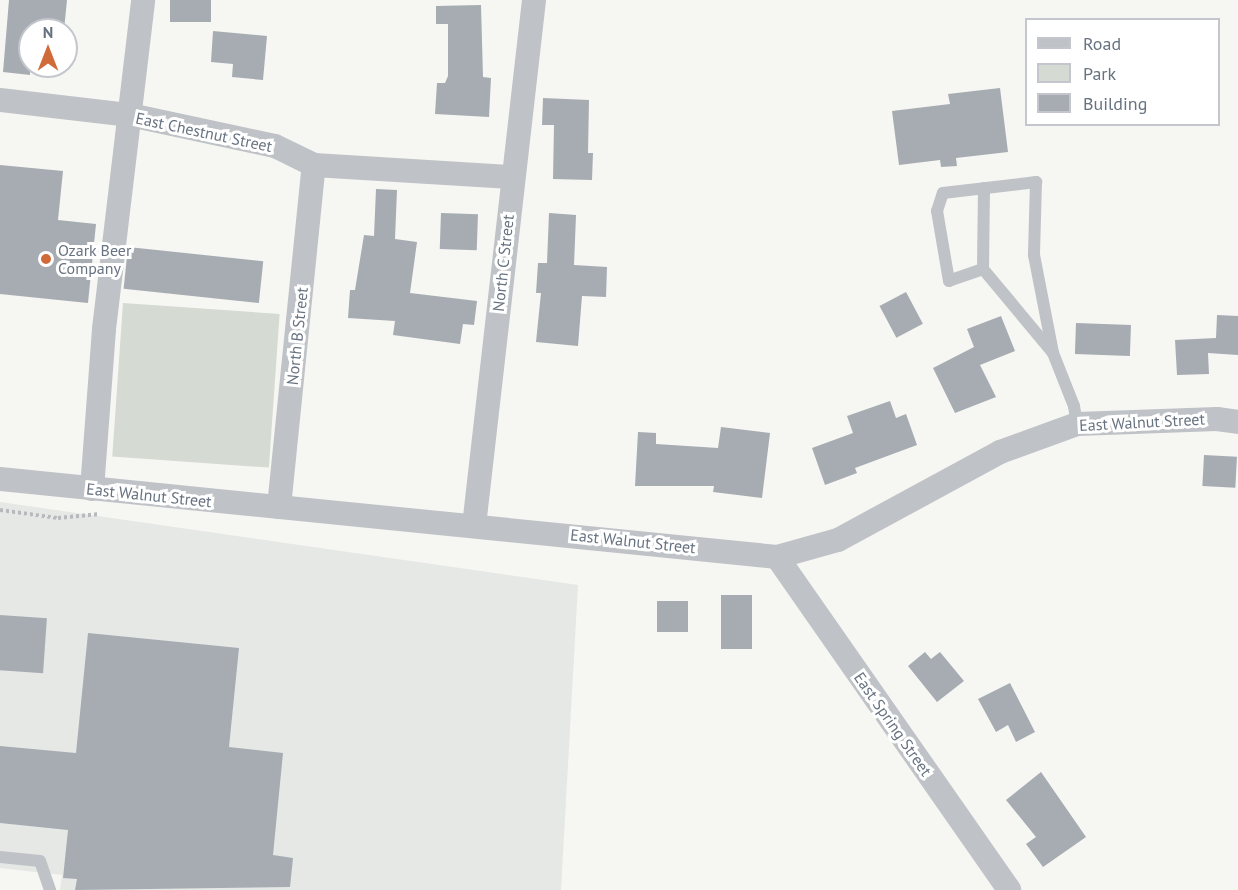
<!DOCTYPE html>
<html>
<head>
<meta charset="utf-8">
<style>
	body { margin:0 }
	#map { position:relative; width:1238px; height:890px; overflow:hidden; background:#f6f6f3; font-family:"PT Sans",sans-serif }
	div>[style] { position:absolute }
	.built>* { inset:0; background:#e6e8e6 }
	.green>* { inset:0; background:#d5dad3; transform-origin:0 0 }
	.building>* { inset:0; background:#a6acb2; transform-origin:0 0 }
	.path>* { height:4px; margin-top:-2px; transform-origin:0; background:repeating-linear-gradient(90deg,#b7b9bc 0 3px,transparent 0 6px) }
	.service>* { height:12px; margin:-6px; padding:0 6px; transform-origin:6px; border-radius:6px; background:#bfc2c6 }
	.minor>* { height:24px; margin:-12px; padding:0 12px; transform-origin:12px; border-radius:12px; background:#bfc2c6 }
	.dots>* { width:16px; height:16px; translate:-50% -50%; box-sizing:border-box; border:3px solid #fff; border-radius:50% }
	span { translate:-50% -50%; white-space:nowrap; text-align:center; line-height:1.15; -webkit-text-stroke:6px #fff; paint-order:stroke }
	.street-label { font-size:16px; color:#687381 }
	.poi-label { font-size:16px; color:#687381 }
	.left { translate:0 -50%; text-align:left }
	.legend { position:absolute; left:1025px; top:18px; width:195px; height:108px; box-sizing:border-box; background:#fff; border:2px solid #c3c7cd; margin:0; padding:8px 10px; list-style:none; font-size:18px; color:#687381 }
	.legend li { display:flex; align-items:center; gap:12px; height:30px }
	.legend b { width:30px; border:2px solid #c3c7cd }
	.north { position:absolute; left:18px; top:18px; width:60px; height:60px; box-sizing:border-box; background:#fff; border:2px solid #c3c7cd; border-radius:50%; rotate:0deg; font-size:16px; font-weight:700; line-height:24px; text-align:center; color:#687381 }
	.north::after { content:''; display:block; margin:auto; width:21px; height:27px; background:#d06b39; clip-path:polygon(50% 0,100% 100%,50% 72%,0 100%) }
</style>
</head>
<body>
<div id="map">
	<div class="built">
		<i style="clip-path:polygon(0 502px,578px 585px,561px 890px,60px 890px,62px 875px,0 868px)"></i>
	</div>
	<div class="green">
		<i style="left:123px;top:303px;width:157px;height:154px;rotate:4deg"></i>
	</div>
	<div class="building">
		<i style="clip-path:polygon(9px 0,67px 0,64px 30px,30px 30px,30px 75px,3px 72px)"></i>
		<i style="left:170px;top:0;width:41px;height:22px"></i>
		<i style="clip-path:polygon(481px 5px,483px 77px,491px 78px,489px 117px,435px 114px,437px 83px,445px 83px,448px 76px,448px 24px,436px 24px,436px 6px)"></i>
		<i style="clip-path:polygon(213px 31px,267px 36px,263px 80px,232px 77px,233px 64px,211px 62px)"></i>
		<i style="clip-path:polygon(1000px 88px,1008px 152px,956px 158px,957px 166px,941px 167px,940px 160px,899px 165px,892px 111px,950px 104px,948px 94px)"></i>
		<i style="clip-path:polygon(543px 98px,589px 100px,588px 153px,593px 153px,592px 180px,553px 179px,554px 125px,542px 125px)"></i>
		<i style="clip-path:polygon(0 165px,63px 171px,58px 220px,96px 224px,88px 303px,0 294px)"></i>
		<i style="clip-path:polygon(376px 189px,397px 190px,395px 239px,417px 242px,410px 293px,477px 301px,474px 325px,463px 324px,460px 344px,393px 335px,395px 321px,348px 318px,350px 290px,355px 290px,364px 235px,374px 236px)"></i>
		<i style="left:441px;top:213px;width:37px;height:36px;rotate:2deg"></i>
		<i style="clip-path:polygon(549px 213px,576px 215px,574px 265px,607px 267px,606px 297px,582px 296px,578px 346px,536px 342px,541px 293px,536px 293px,538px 263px,547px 263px)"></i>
		<i style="left:128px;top:247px;width:136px;height:42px;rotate:6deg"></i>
		<i style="left:906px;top:292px;width:36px;height:30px;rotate:62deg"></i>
		<i style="clip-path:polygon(1217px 315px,1238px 316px,1238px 355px,1208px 353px,1209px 374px,1177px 375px,1175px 340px,1216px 338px)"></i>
		<i style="clip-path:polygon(1001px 316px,1015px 351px,980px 365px,996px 397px,955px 413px,933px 368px,974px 347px,967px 329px)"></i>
		<i style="left:1076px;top:323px;width:55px;height:31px;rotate:2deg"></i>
		<i style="clip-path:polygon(890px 401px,896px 418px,906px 414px,917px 445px,855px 468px,857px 473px,825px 485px,812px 448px,853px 433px,847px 416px)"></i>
		<i style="clip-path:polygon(721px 427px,770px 433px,762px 498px,713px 492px,714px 486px,635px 486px,638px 432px,656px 433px,656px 444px,718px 448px)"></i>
		<i style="left:1204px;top:455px;width:33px;height:31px;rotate:3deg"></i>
		<i style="left:721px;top:595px;width:31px;height:54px"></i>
		<i style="left:657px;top:601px;width:31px;height:31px"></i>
		<i style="left:0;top:615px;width:47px;height:55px;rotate:4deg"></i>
		<i style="clip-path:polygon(88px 633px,239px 648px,229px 747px,283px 753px,273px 855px,293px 858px,290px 887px,75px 890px,77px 879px,63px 878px,68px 830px,0 823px,0 746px,76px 753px)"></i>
		<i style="clip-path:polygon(925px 652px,931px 659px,940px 652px,964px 681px,937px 702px,908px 666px)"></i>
		<i style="clip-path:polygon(1010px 683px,1035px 732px,1016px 742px,1008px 725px,996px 732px,978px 699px)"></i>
		<i style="clip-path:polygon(1041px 772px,1086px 837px,1043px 867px,1026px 844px,1036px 837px,1006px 800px)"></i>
	</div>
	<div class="path">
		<i style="left:0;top:510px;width:59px;rotate:7.9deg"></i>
		<i style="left:58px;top:518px;width:42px;rotate:-5.4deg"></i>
	</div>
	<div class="service">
		<i style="left:983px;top:269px;width:81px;rotate:-89.3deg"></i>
		<i style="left:1053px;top:353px;width:109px;rotate:-129.8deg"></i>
		<i style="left:983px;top:269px;width:36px;rotate:161deg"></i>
		<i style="left:949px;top:281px;width:71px;rotate:-99.7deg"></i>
		<i style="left:937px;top:211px;width:19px;rotate:-72deg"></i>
		<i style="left:943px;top:193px;width:94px;rotate:-6.7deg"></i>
		<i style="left:1036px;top:182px;width:73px;rotate:91.6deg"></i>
		<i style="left:1034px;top:255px;width:100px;rotate:79deg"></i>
		<i style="left:1053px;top:353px;width:57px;rotate:68.4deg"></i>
		<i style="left:1074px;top:406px;width:18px;rotate:81deg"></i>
		<i style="left:0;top:857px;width:40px;rotate:5.7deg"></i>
		<i style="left:40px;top:861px;width:31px;rotate:71deg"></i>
	</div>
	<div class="minor">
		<i style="left:0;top:100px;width:131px;rotate:6.6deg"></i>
		<i style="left:130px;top:115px;width:148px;rotate:12.1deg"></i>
		<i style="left:275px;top:146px;width:43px;rotate:26deg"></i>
		<i style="left:314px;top:165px;width:199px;rotate:3.5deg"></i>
		<i style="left:0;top:479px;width:781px;rotate:5.73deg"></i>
		<i style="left:777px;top:557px;width:63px;rotate:-15.6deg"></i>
		<i style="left:838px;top:540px;width:184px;rotate:-28.5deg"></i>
		<i style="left:1000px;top:452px;width:82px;rotate:-20deg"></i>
		<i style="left:1077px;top:424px;width:140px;rotate:-2deg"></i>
		<i style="left:1217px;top:419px;width:21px;rotate:8deg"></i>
		<i style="left:92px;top:489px;width:160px;rotate:-85.7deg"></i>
		<i style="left:104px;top:329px;width:331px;rotate:-83.2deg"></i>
		<i style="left:279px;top:507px;width:344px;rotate:-84.2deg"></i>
		<i style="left:474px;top:526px;width:529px;rotate:-83.49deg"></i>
		<i style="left:777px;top:557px;width:406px;rotate:55.1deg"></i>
	</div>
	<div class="dots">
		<i style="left:46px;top:259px;background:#d06b39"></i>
	</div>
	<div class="street-label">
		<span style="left:204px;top:132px;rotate:12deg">East Chestnut Street</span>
		<span style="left:503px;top:263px;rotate:-84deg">North C Street</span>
		<span style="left:297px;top:336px;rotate:-84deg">North B Street</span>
		<span style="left:1142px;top:422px;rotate:-3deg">East Walnut Street</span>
		<span style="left:149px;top:495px;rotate:6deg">East Walnut Street</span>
		<span style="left:633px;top:541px;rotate:6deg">East Walnut Street</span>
		<span style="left:893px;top:724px;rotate:55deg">East Spring Street</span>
	</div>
	<div class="poi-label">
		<span class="left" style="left:58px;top:259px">Ozark Beer<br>Company</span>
	</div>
	<ul class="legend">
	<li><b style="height:8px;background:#bfc2c6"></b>Road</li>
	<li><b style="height:16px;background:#d5dad3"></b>Park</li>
	<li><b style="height:16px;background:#a6acb2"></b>Building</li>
	</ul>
	<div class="north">N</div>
</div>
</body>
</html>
